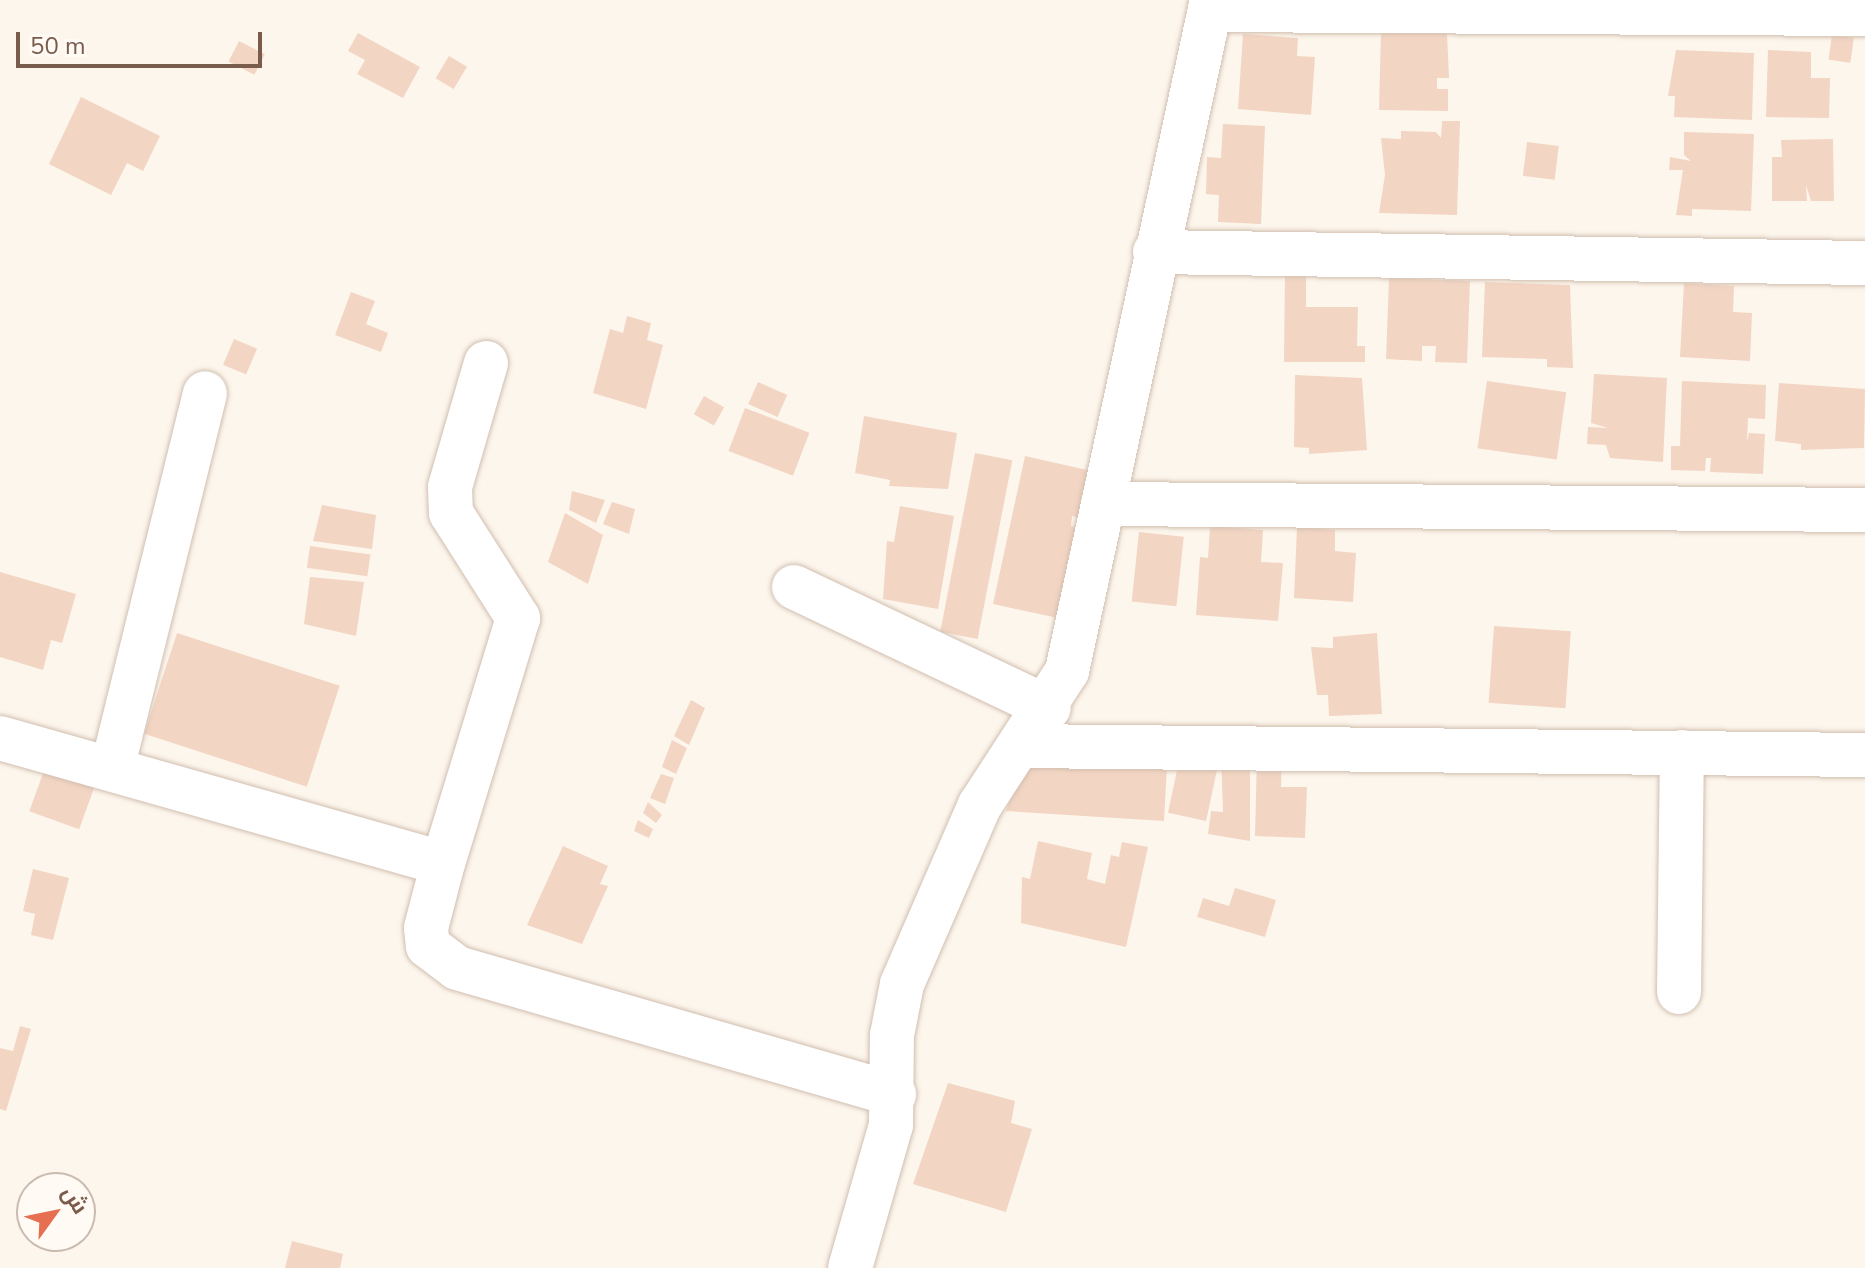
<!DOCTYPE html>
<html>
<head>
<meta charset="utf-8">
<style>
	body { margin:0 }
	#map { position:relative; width:1865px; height:1268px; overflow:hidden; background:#fdf6ec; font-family:"Nunito Sans",Cairo,sans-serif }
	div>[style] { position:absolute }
	.building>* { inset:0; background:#f3d5c3; transform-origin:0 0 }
	.roads { filter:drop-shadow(0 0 2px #d1beb0) drop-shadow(0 0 2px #d1beb0) }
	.minor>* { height:44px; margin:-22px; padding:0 22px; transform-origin:22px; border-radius:22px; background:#fff }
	span { translate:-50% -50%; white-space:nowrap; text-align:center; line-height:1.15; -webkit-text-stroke:6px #fffaf3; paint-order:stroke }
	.north { position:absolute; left:16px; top:1172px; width:80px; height:80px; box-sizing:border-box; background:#fffaf3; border:2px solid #cabbb1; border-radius:50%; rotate:57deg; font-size:22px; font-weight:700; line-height:32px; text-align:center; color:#7a5c4d }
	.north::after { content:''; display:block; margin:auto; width:28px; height:36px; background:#e76f51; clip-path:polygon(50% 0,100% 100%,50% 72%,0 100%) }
	.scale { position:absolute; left:16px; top:32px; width:246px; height:36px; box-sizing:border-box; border:4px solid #7a5c4d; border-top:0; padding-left:10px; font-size:24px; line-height:28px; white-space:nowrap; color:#7a5c4d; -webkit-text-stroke:6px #fffaf3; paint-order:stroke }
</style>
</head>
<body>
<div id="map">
	<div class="building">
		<i style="clip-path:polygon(1381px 32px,1447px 33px,1449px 78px,1437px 78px,1437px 89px,1448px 89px,1448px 111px,1379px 110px)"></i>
		<i style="clip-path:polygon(358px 33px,420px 67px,403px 98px,357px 74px,365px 60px,348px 51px)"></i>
		<i style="clip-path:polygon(1243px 34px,1298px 38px,1297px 56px,1315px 57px,1311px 115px,1238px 109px)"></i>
		<i style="left:1832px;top:35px;width:22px;height:25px;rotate:8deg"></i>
		<i style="left:239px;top:41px;width:29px;height:23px;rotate:27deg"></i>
		<i style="clip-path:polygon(1676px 50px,1754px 53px,1752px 120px,1674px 117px,1675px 96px,1668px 96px)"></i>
		<i style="clip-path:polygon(1768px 50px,1811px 52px,1811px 78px,1830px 78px,1829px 118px,1766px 117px)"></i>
		<i style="left:449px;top:56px;width:21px;height:26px;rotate:31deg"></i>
		<i style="clip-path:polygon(81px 97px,160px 136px,143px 171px,127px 163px,111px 195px,49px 164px)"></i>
		<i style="clip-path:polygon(1442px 121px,1460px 121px,1457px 215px,1379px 213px,1385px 175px,1381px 138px,1401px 139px,1401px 131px,1436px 132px,1441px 138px)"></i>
		<i style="clip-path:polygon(1223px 124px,1265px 126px,1261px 224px,1218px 222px,1219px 195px,1206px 194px,1207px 157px,1221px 158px)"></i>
		<i style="clip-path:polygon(1684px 132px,1754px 134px,1751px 211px,1692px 209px,1692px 216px,1676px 215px,1683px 170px,1669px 170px,1670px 157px,1691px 161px,1684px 155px)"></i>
		<i style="clip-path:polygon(1833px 139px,1834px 201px,1811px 201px,1806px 185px,1807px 201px,1772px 201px,1772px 157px,1782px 157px,1781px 140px)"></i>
		<i style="left:1527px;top:142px;width:32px;height:34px;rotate:7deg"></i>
		<i style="clip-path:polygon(1285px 271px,1306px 275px,1306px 307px,1358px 307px,1357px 346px,1365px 346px,1365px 362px,1284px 362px)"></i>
		<i style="clip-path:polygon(1389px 278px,1470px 281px,1467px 363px,1435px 362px,1436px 346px,1422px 346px,1422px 361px,1386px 359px)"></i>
		<i style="clip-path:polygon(1485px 282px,1570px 285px,1573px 368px,1547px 367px,1547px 359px,1482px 357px)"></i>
		<i style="clip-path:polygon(1684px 283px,1734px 286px,1733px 312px,1752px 313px,1750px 361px,1680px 357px)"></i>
		<i style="clip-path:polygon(351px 292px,375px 301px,366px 324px,388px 333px,381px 352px,335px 335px)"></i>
		<i style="clip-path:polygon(627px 316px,651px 323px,647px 340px,663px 345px,646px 409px,593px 393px,610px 329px,623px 333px)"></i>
		<i style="left:234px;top:339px;width:25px;height:28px;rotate:23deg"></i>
		<i style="clip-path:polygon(1594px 374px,1667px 378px,1663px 462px,1610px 458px,1606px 445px,1587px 444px,1588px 427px,1608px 428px,1591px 423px)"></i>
		<i style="clip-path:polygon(1295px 375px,1362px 378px,1367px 450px,1309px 454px,1309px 448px,1294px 447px)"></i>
		<i style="left:1487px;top:381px;width:80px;height:68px;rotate:8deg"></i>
		<i style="clip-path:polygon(1682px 381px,1766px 385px,1765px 419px,1748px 418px,1747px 442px,1749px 433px,1765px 434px,1763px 474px,1710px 472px,1711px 458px,1706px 458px,1705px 471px,1671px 470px,1671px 446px,1680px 446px)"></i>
		<i style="left:758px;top:382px;width:32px;height:24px;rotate:24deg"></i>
		<i style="clip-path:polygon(1779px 383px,1865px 389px,1864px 448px,1801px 450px,1801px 444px,1775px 441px)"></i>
		<i style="left:704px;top:396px;width:23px;height:21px;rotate:29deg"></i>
		<i style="left:745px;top:408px;width:69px;height:46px;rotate:21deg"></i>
		<i style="clip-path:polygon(864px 416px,957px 433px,948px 489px,889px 486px,890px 480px,855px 473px)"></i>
		<i style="left:975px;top:453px;width:38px;height:182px;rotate:11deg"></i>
		<i style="clip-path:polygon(1025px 456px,1096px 472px,1085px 519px,1072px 516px,1071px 526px,1091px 530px,1067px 620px,993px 604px)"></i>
		<i style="clip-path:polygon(572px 491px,605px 500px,596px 523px,569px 510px)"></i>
		<i style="clip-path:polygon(612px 502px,635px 509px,629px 534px,603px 524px)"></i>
		<i style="clip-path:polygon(322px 505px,376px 515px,372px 549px,313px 541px)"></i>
		<i style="clip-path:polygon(900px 506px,954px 516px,938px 609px,883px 599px,887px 541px,894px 542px)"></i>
		<i style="clip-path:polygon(565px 513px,603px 535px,588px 584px,548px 562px)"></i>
		<i style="clip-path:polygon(1210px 526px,1263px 530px,1261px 562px,1283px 563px,1278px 621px,1196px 615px,1200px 557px,1208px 558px)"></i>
		<i style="clip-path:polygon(1297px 527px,1335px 530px,1335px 551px,1356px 553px,1353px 602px,1294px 598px)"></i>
		<i style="left:1139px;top:532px;width:45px;height:70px;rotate:6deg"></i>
		<i style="left:310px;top:546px;width:61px;height:22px;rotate:8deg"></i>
		<i style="clip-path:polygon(0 572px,76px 594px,62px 643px,51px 640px,43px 670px,0 657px)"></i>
		<i style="clip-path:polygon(310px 577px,364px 582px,356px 636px,304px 624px)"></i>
		<i style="left:1494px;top:626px;width:77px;height:77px;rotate:4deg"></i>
		<i style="left:177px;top:633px;width:171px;height:106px;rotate:18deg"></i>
		<i style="clip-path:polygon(1377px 633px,1382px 714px,1329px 716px,1328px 695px,1317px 695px,1311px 647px,1333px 648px,1333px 637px)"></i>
		<i style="clip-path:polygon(691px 700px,705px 708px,689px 745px,674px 736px)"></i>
		<i style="clip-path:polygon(672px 740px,687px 748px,676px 774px,662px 767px)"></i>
		<i style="clip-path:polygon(1221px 755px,1250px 755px,1250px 841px,1208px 834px,1211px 811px,1223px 812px)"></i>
		<i style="clip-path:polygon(1257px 755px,1282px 756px,1281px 787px,1307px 787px,1305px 838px,1255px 836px)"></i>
		<i style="left:1179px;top:761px;width:39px;height:53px;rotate:12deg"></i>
		<i style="clip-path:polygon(1023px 763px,1167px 765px,1164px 821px,1006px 811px)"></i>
		<i style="left:45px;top:768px;width:53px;height:46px;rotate:20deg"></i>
		<i style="clip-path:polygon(661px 774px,674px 778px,665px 804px,650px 798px)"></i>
		<i style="clip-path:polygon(648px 802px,662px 815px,656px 823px,643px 813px)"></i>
		<i style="clip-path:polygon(638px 820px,653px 829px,649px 838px,634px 831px)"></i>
		<i style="clip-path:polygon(1038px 841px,1092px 853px,1087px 879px,1105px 884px,1111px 855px,1119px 857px,1122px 842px,1148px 847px,1126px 947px,1021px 923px,1022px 877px,1030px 879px)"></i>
		<i style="clip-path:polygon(563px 846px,608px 866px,600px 884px,608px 886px,582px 944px,527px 925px)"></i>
		<i style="clip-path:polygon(33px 869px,69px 878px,53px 940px,31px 935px,35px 914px,23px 911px)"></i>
		<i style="clip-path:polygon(1235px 888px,1276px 900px,1265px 937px,1197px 917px,1203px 898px,1229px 906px)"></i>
		<i style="clip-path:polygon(20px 1026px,31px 1029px,6px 1111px,0 1109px,0 1048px,13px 1051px)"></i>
		<i style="clip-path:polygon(948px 1083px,1015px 1101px,1011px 1123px,1032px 1129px,1006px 1212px,913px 1184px)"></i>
		<i style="clip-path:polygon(292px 1241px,343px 1254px,340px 1268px,285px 1268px)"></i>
	</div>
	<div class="roads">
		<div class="minor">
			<i style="left:1210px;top:10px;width:655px;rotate:0.35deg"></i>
			<i style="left:1155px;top:252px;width:710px;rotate:0.89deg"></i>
			<i style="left:486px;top:363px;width:129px;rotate:106.2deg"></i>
			<i style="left:450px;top:487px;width:26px;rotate:88deg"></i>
			<i style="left:451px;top:513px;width:125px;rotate:57.5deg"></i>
			<i style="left:518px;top:618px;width:256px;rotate:107deg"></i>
			<i style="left:443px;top:863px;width:67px;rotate:104.7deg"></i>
			<i style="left:426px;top:928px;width:18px;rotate:84deg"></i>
			<i style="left:428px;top:946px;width:36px;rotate:37deg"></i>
			<i style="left:457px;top:968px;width:455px;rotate:16.1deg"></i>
			<i style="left:1103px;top:504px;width:762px;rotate:0.45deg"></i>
			<i style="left:794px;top:587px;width:282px;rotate:25.4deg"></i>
			<i style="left:0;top:738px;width:460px;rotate:15.8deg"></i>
			<i style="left:1021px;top:746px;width:844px;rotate:0.61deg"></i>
			<i style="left:112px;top:769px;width:387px;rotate:-76.1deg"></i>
			<i style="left:1679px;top:992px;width:240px;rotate:-89.3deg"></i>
			<i style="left:850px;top:1268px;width:149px;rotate:-74deg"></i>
			<i style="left:891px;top:1125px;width:90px;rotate:-89.4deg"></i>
			<i style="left:892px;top:1035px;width:52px;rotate:-78.9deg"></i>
			<i style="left:902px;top:984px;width:195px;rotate:-66.5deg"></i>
			<i style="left:980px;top:805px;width:160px;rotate:-57deg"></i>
			<i style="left:1067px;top:671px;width:686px;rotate:-77.81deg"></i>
		</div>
	</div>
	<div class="north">ش</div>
	<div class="scale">50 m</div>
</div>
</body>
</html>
